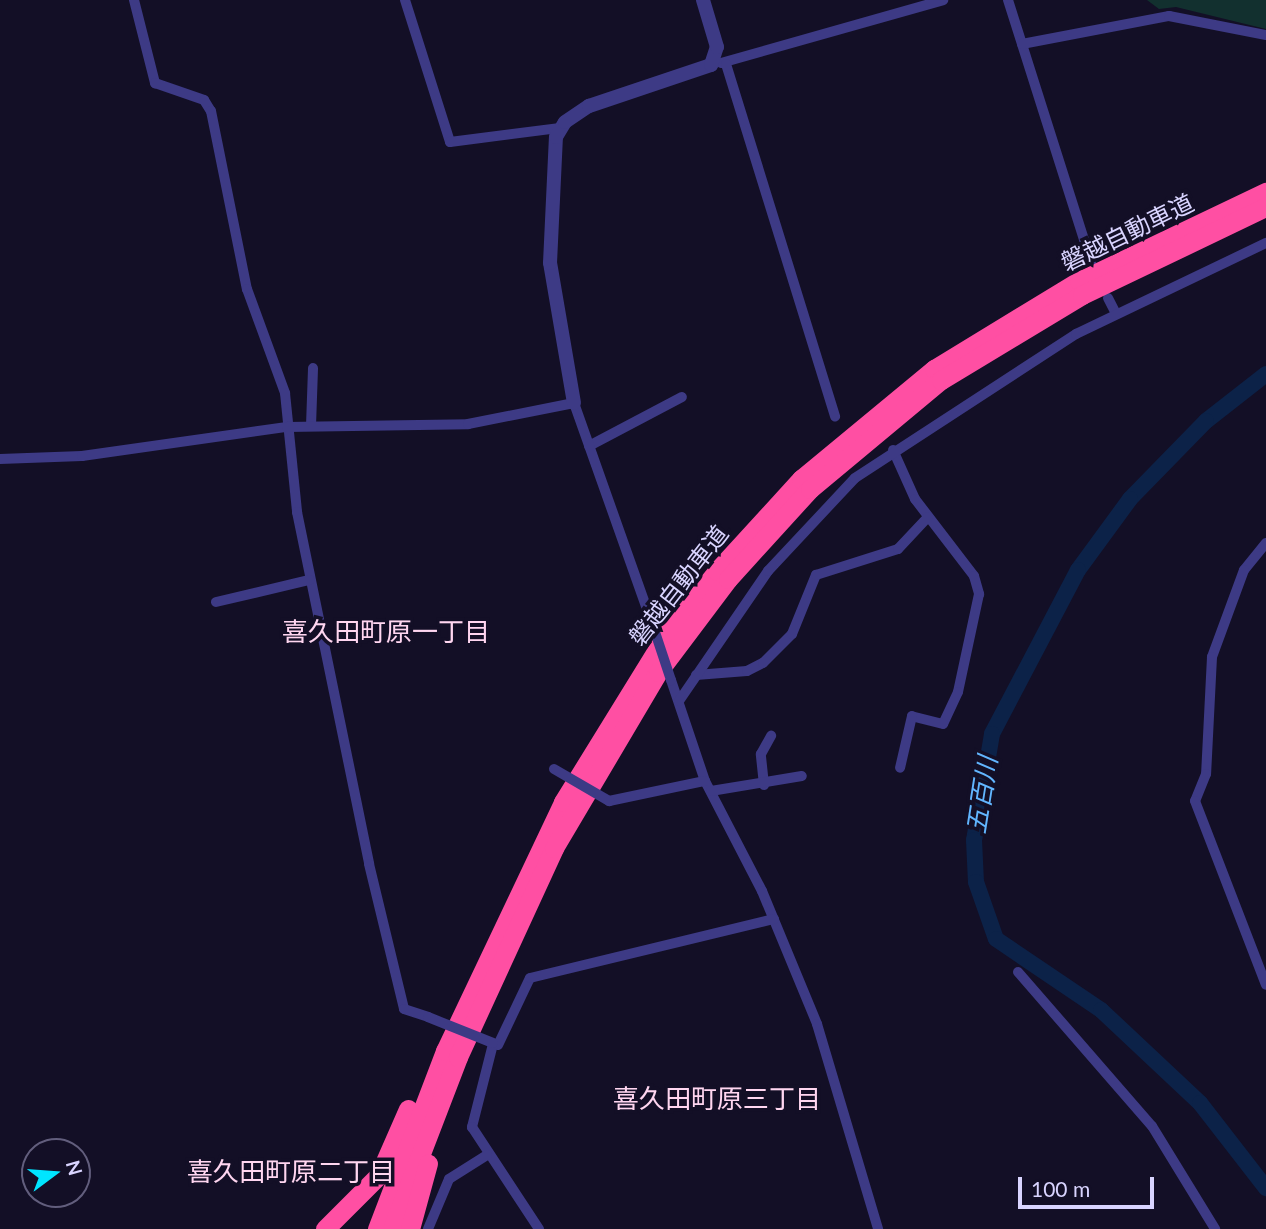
<!DOCTYPE html>
<html>
<head>
<meta charset="utf-8">
<style>
	body { margin:0 }
	#map { position:relative; width:1266px; height:1229px; overflow:hidden; background:#130f26; font-family:Lato,"Noto Sans JP",sans-serif }
	div>[style] { position:absolute }
	.green>* { inset:0; background:#12302f }
	.river>* { height:16px; margin:-8px; padding:0 8px; transform-origin:8px; border-radius:8px; background:#0c2248 }
	.minor>* { height:10px; margin:-5px; padding:0 5px; transform-origin:5px; border-radius:5px; background:#3d3a85 }
	.tertiary>* { height:14px; margin:-7px; padding:0 7px; transform-origin:7px; border-radius:7px; background:#3d3a85 }
	.motorway>* { height:19px; margin:-9.5px; padding:0 9.5px; transform-origin:9.5px; border-radius:9.5px; background:#ff4fa3 }
	.minor-bridge>* { height:10px; margin:-5px; padding:0 5px; transform-origin:5px; border-radius:5px; background:#3d3a85 }
	span { translate:-50% -50%; white-space:nowrap; text-align:center; line-height:1.15; -webkit-text-stroke:7px #130f26; paint-order:stroke }
	.street-label { font-size:24px; color:#d9d4ff }
	.neighbourhood-label { font-size:26px; color:#ffd6f0 }
	.water-label { font-size:26px; color:#62b6ff; font-style:italic }
	.north { position:absolute; left:21px; top:1138px; width:70px; height:70px; box-sizing:border-box; background:#130f26; border:2px solid #625e7d; border-radius:50%; rotate:74deg; font-size:19px; font-weight:700; line-height:28px; text-align:center; color:#d9d4ff }
	.north::after { content:''; display:block; margin:auto; width:24px; height:32px; background:#00e5ff; clip-path:polygon(50% 0,100% 100%,50% 72%,0 100%) }
	.scale { position:absolute; left:1018px; top:1177px; width:136px; height:32px; box-sizing:border-box; border:4px solid #d9d4ff; border-top:0; padding-left:9px; font-size:21px; line-height:24px; white-space:nowrap; color:#d9d4ff; -webkit-text-stroke:5px #130f26; paint-order:stroke }
</style>
</head>
<body>
<div id="map">
	<div class="green">
		<i style="clip-path:polygon(1147px 0,1266px 0,1266px 29px,1176px 7px,1159px 9px)"></i>
	</div>
	<div class="river">
		<i style="left:1266px;top:374px;width:76px;rotate:141.9deg"></i>
		<i style="left:1206px;top:421px;width:109px;rotate:134.3deg"></i>
		<i style="left:1130px;top:499px;width:88px;rotate:126.2deg"></i>
		<i style="left:1078px;top:570px;width:185px;rotate:117.7deg"></i>
		<i style="left:992px;top:734px;width:108px;rotate:99.6deg"></i>
		<i style="left:974px;top:840px;width:42px;rotate:87.3deg"></i>
		<i style="left:976px;top:882px;width:60px;rotate:70.7deg"></i>
		<i style="left:996px;top:939px;width:127px;rotate:34.1deg"></i>
		<i style="left:1101px;top:1010px;width:136px;rotate:43.2deg"></i>
		<i style="left:1200px;top:1103px;width:108px;rotate:52.2deg"></i>
	</div>
	<div class="minor">
		<i style="left:134px;top:0;width:86px;rotate:75.8deg"></i>
		<i style="left:155px;top:83px;width:52px;rotate:19.1deg"></i>
		<i style="left:204px;top:100px;width:13px;rotate:58deg"></i>
		<i style="left:211px;top:111px;width:182px;rotate:78.6deg"></i>
		<i style="left:247px;top:289px;width:111px;rotate:69.9deg"></i>
		<i style="left:285px;top:393px;width:120px;rotate:84.2deg"></i>
		<i style="left:297px;top:512px;width:359px;rotate:78.4deg"></i>
		<i style="left:369px;top:864px;width:149px;rotate:76.4deg"></i>
		<i style="left:404px;top:1009px;width:25px;rotate:18deg"></i>
		<i style="left:405px;top:0;width:149px;rotate:72.4deg"></i>
		<i style="left:450px;top:142px;width:111px;rotate:-7.3deg"></i>
		<i style="left:1008px;top:0;width:275px;rotate:72.4deg"></i>
		<i style="left:1022px;top:44px;width:150px;rotate:-10.8deg"></i>
		<i style="left:1169px;top:16px;width:99px;rotate:11.1deg"></i>
		<i style="left:721px;top:63px;width:231px;rotate:-15.8deg"></i>
		<i style="left:726px;top:64px;width:369px;rotate:72.8deg"></i>
		<i style="left:1108px;top:298px;width:16px;rotate:63deg"></i>
		<i style="left:311px;top:426px;width:58px;rotate:-88deg"></i>
		<i style="left:589px;top:446px;width:105px;rotate:-27.8deg"></i>
		<i style="left:893px;top:450px;width:54px;rotate:65.8deg"></i>
		<i style="left:915px;top:499px;width:97px;rotate:52.5deg"></i>
		<i style="left:974px;top:576px;width:19px;rotate:74deg"></i>
		<i style="left:979px;top:594px;width:100px;rotate:102.1deg"></i>
		<i style="left:958px;top:692px;width:35px;rotate:115deg"></i>
		<i style="left:943px;top:724px;width:32px;rotate:-166deg"></i>
		<i style="left:912px;top:716px;width:53px;rotate:103deg"></i>
		<i style="left:0;top:459px;width:82px;rotate:-2.1deg"></i>
		<i style="left:82px;top:456px;width:207px;rotate:-8.1deg"></i>
		<i style="left:287px;top:427px;width:181px;rotate:-0.9deg"></i>
		<i style="left:468px;top:424px;width:108px;rotate:-11.2deg"></i>
		<i style="left:574px;top:403px;width:240px;rotate:70.5deg"></i>
		<i style="left:1266px;top:543px;width:35px;rotate:129deg"></i>
		<i style="left:1244px;top:570px;width:93px;rotate:110.2deg"></i>
		<i style="left:1212px;top:657px;width:117px;rotate:92.9deg"></i>
		<i style="left:1206px;top:774px;width:29px;rotate:112deg"></i>
		<i style="left:1195px;top:801px;width:197px;rotate:68.9deg"></i>
		<i style="left:216px;top:602px;width:96px;rotate:-13.3deg"></i>
		<i style="left:696px;top:675px;width:51px;rotate:-4.5deg"></i>
		<i style="left:747px;top:671px;width:18px;rotate:-27deg"></i>
		<i style="left:763px;top:663px;width:41px;rotate:-45deg"></i>
		<i style="left:792px;top:634px;width:64px;rotate:-67.9deg"></i>
		<i style="left:816px;top:575px;width:86px;rotate:-17.6deg"></i>
		<i style="left:898px;top:549px;width:44px;rotate:-46.8deg"></i>
		<i style="left:671px;top:680px;width:107px;rotate:71.4deg"></i>
		<i style="left:705px;top:781px;width:124px;rotate:62.6deg"></i>
		<i style="left:762px;top:891px;width:144px;rotate:67.5deg"></i>
		<i style="left:817px;top:1024px;width:214px;rotate:73.4deg"></i>
		<i style="left:679px;top:701px;width:158px;rotate:-55.6deg"></i>
		<i style="left:768px;top:571px;width:127px;rotate:-46.9deg"></i>
		<i style="left:855px;top:478px;width:264px;rotate:-33.1deg"></i>
		<i style="left:1076px;top:334px;width:211px;rotate:-25.6deg"></i>
		<i style="left:764px;top:785px;width:31px;rotate:-96deg"></i>
		<i style="left:761px;top:754px;width:21px;rotate:-61deg"></i>
		<i style="left:711px;top:791px;width:92px;rotate:-9.4deg"></i>
		<i style="left:609px;top:801px;width:98px;rotate:-11.8deg"></i>
		<i style="left:1018px;top:972px;width:204px;rotate:49deg"></i>
		<i style="left:1152px;top:1126px;width:121px;rotate:58.5deg"></i>
		<i style="left:493px;top:1044px;width:86px;rotate:104.2deg"></i>
		<i style="left:472px;top:1127px;width:122px;rotate:56.7deg"></i>
		<i style="left:498px;top:1045px;width:74px;rotate:-64.5deg"></i>
		<i style="left:530px;top:978px;width:251px;rotate:-13.6deg"></i>
		<i style="left:428px;top:1229px;width:54px;rotate:-67.2deg"></i>
		<i style="left:449px;top:1179px;width:45px;rotate:-32.3deg"></i>
	</div>
	<div class="tertiary">
		<i style="left:574px;top:403px;width:142px;rotate:-99.7deg"></i>
		<i style="left:550px;top:263px;width:126px;rotate:-87.3deg"></i>
		<i style="left:556px;top:137px;width:17px;rotate:-59deg"></i>
		<i style="left:565px;top:122px;width:29px;rotate:-34deg"></i>
		<i style="left:589px;top:106px;width:129px;rotate:-18.6deg"></i>
		<i style="left:711px;top:65px;width:19px;rotate:-72deg"></i>
		<i style="left:717px;top:47px;width:49px;rotate:-106.6deg"></i>
	</div>
	<div class="motorway">
		<i style="left:325px;top:1229px;width:76px;rotate:-45deg"></i>
		<i style="left:379px;top:1175px;width:72px;rotate:-66.3deg"></i>
		<i style="left:377px;top:1229px;width:191px;rotate:-69.1deg"></i>
		<i style="left:445px;top:1051px;width:276px;rotate:-64.6deg"></i>
		<i style="left:563px;top:802px;width:200px;rotate:-58.3deg"></i>
		<i style="left:668px;top:632px;width:78px;rotate:-51.2deg"></i>
		<i style="left:717px;top:571px;width:125px;rotate:-47.6deg"></i>
		<i style="left:801px;top:479px;width:173px;rotate:-39.6deg"></i>
		<i style="left:934px;top:369px;width:170px;rotate:-31.3deg"></i>
		<i style="left:1079px;top:281px;width:207px;rotate:-25.5deg"></i>
		<i style="left:392px;top:1229px;width:184px;rotate:-69deg"></i>
		<i style="left:458px;top:1057px;width:230px;rotate:-65.3deg"></i>
		<i style="left:554px;top:848px;width:204px;rotate:-59.4deg"></i>
		<i style="left:658px;top:672px;width:116px;rotate:-53deg"></i>
		<i style="left:728px;top:579px;width:122px;rotate:-47.7deg"></i>
		<i style="left:810px;top:489px;width:170px;rotate:-39.8deg"></i>
		<i style="left:941px;top:380px;width:165px;rotate:-31.1deg"></i>
		<i style="left:1082px;top:295px;width:204px;rotate:-25.6deg"></i>
		<i style="left:410px;top:1229px;width:68px;rotate:-74.7deg"></i>
	</div>
	<div class="minor-bridge">
		<i style="left:654px;top:629px;width:54px;rotate:71.6deg"></i>
		<i style="left:554px;top:769px;width:64px;rotate:30.2deg"></i>
		<i style="left:428px;top:1017px;width:70px;rotate:21.8deg"></i>
	</div>
	<div class="street-label">
		<span style="left:1127px;top:232px;rotate:-26deg">磐越自動車道</span>
		<span style="left:678px;top:585px;rotate:-52deg">磐越自動車道</span>
	</div>
	<div class="neighbourhood-label">
		<span style="left:386px;top:632px">喜久田町原一丁目</span>
		<span style="left:717px;top:1099px">喜久田町原三丁目</span>
		<span style="left:291px;top:1172px">喜久田町原二丁目</span>
	</div>
	<div class="water-label">
		<span style="left:982px;top:795px;rotate:-81deg">五百川</span>
	</div>
	<div class="north">N</div>
	<div class="scale">100 m</div>
</div>
</body>
</html>
